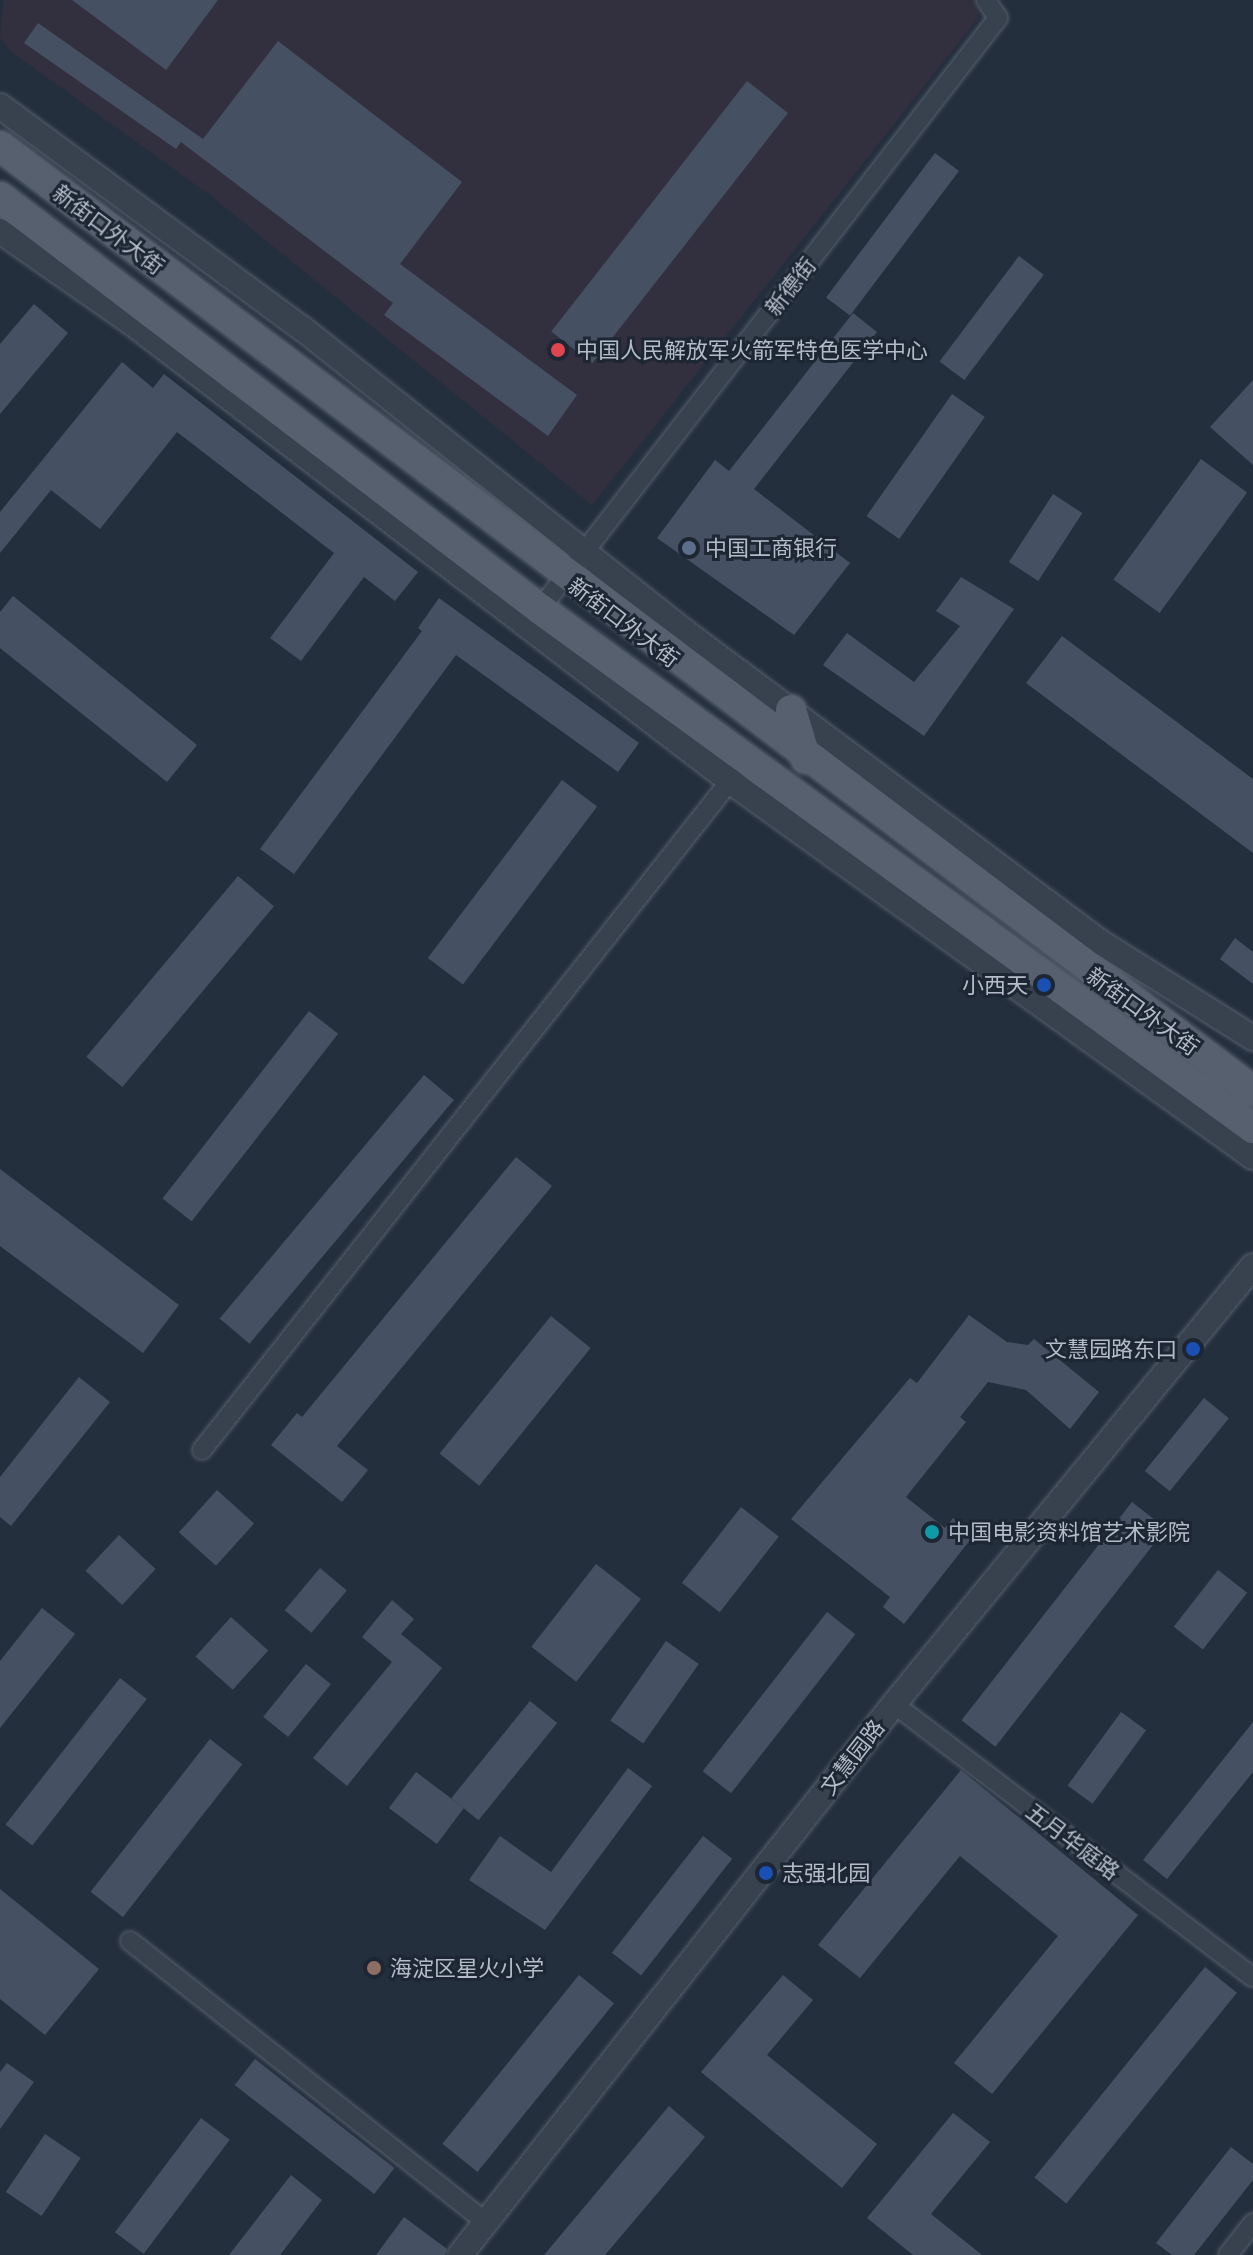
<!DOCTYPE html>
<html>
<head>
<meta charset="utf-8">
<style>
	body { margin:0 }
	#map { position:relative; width:1253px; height:2255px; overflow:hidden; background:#242f3e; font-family:Commissioner,"Noto Sans SC",sans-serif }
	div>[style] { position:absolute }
	.medical>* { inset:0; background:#32303f }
	.building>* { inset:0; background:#455162; transform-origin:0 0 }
	.roads { filter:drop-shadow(0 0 2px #565f6c) drop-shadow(0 0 2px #565f6c) }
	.minor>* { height:18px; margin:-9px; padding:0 9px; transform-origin:9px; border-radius:9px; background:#38414e }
	.tertiary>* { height:24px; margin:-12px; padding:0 12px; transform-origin:12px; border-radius:12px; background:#38414e }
	.primary>* { height:30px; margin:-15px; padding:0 15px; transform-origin:15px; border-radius:15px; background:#56606e }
	.dots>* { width:22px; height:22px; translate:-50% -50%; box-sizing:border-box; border:4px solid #1d2633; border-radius:50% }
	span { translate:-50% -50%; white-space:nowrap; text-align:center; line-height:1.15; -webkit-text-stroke:6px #1d2633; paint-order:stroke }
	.street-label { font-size:22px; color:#b4bcc9 }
	.poi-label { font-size:22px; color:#b4bcc9 }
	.left { translate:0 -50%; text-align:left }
	.right { translate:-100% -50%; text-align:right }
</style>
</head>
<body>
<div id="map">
	<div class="medical">
		<i style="clip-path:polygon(4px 0,974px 0,979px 17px,592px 505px,210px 195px,9px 50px,0 37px)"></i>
	</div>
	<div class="building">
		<i style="clip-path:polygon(72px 0,218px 0,166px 70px)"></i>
		<i style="clip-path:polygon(38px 23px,203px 139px,278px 41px,462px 182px,400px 264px,577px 395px,548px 436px,384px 315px,393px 303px,181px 142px,176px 149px,24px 43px)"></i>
		<i style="left:747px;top:81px;width:52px;height:318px;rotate:38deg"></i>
		<i style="left:935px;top:153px;width:30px;height:181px;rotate:37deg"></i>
		<i style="left:1019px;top:256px;width:31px;height:132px;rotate:37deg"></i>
		<i style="clip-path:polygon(34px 304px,68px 333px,0 414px,0 344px)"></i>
		<i style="clip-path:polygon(853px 313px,877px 332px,754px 489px,850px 563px,794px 635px,657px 538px,715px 460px,729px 471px)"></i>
		<i style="clip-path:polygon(122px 362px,153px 388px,164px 374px,418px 572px,395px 601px,364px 577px,301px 661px,270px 638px,334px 553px,177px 432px,100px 529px,51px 490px,0 553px,0 512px)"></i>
		<i style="clip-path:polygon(1253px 380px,1253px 465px,1210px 427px)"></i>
		<i style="left:952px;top:394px;width:40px;height:149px;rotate:35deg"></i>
		<i style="left:1201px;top:459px;width:57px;height:149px;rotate:36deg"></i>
		<i style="left:1053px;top:494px;width:35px;height:81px;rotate:33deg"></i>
		<i style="clip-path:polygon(961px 577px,1014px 609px,924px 736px,823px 665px,847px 633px,914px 682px,960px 626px,936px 611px)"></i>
		<i style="clip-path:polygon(13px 596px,197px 745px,167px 782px,0 648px,0 612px)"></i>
		<i style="clip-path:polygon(439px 598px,639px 743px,618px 772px,456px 655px,294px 874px,260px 849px,422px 631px,418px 628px)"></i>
		<i style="clip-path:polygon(1062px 636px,1253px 779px,1253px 853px,1026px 683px)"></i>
		<i style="left:562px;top:780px;width:44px;height:223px;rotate:37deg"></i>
		<i style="left:238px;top:876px;width:47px;height:236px;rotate:40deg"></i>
		<i style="clip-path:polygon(1235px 938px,1253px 952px,1253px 984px,1220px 959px)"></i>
		<i style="left:309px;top:1011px;width:37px;height:238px;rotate:38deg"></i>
		<i style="left:424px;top:1075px;width:39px;height:318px;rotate:40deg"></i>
		<i style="clip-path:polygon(516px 1157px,552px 1186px,337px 1446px,368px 1470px,342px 1502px,271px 1445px,297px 1413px,302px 1417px)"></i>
		<i style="clip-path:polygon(0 1169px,179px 1305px,143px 1353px,0 1246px)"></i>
		<i style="clip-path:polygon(969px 1315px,1007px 1342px,1028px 1345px,1034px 1339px,1099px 1392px,1070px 1429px,1026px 1390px,988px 1382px,960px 1417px,966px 1422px,906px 1497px,945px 1528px,953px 1518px,974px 1535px,904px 1624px,883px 1607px,890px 1597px,791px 1519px,910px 1378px,917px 1383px)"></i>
		<i style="left:551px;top:1316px;width:51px;height:177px;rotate:39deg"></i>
		<i style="clip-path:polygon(79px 1377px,110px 1402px,11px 1526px,0 1517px,0 1477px)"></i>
		<i style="left:1204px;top:1398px;width:32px;height:94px;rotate:39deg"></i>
		<i style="left:217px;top:1490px;width:50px;height:57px;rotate:42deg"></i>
		<i style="left:1132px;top:1502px;width:43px;height:277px;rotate:38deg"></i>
		<i style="left:741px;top:1507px;width:48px;height:96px;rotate:38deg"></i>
		<i style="left:119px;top:1535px;width:50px;height:49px;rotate:43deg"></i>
		<i style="left:596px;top:1564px;width:57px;height:105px;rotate:38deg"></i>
		<i style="left:320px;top:1568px;width:35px;height:55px;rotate:40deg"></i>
		<i style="left:1218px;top:1570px;width:37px;height:72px;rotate:38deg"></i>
		<i style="clip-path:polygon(392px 1600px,414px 1619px,401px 1634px,442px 1668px,347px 1786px,313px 1758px,392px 1662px,362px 1637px)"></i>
		<i style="clip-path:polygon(42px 1608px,75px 1634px,0 1728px,0 1661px)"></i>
		<i style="left:827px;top:1612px;width:36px;height:202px;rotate:38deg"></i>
		<i style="left:231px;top:1617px;width:50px;height:53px;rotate:42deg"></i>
		<i style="left:666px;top:1641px;width:40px;height:97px;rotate:35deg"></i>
		<i style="left:306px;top:1664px;width:32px;height:68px;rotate:39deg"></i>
		<i style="left:120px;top:1678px;width:34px;height:186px;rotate:38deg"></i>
		<i style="left:530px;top:1701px;width:35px;height:125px;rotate:39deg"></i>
		<i style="left:1121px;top:1712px;width:31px;height:91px;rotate:36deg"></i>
		<i style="clip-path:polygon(1253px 1722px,1253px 1772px,1167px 1879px,1143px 1860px)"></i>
		<i style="left:210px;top:1739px;width:41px;height:194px;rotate:38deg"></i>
		<i style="clip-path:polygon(628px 1768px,652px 1786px,545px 1930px,469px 1880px,500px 1836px,551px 1872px)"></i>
		<i style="clip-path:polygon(961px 1770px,1138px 1915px,992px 2094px,954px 2063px,1058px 1936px,960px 1856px,860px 1978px,818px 1945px)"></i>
		<i style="left:416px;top:1772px;width:60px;height:45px;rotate:37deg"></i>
		<i style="left:703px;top:1836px;width:37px;height:148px;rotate:38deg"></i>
		<i style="clip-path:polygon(0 1889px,99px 1969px,45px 2035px,0 1999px)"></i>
		<i style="left:1205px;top:1967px;width:41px;height:271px;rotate:39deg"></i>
		<i style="left:579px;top:1975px;width:45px;height:217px;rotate:39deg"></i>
		<i style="clip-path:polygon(783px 1975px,813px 2000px,767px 2055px,877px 2144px,842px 2188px,701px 2072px)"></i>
		<i style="left:255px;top:2059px;width:177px;height:33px;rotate:38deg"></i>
		<i style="clip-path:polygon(7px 2063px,34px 2082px,0 2129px,0 2072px)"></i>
		<i style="clip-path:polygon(669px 2106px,705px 2137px,605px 2255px,544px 2255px)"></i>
		<i style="clip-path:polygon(953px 2113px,990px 2142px,931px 2214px,982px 2255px,913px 2255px,867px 2218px)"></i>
		<i style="left:201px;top:2118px;width:36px;height:143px;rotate:37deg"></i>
		<i style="left:45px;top:2134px;width:43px;height:70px;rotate:34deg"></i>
		<i style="clip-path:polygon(1231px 2147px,1253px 2164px,1253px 2180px,1194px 2255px,1172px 2255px,1156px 2243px)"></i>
		<i style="clip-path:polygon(291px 2175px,322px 2200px,280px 2255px,229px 2255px)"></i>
		<i style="clip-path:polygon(404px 2217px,447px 2249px,445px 2255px,376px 2255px)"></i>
	</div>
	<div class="roads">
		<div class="minor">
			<i style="left:540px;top:609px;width:748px;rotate:-52.23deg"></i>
			<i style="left:998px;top:18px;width:22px;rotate:-124deg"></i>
			<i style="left:202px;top:1450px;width:864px;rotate:-51.72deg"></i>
			<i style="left:894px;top:1704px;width:451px;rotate:37.3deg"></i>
			<i style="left:130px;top:1941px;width:454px;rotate:38.3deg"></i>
			<i style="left:1228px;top:2255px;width:41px;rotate:-52deg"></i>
		</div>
		<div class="tertiary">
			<i style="left:0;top:106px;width:376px;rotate:36.4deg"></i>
			<i style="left:303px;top:329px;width:486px;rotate:38.4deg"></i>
			<i style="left:684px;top:631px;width:519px;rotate:36.78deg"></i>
			<i style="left:1100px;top:942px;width:181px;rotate:32.1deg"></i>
			<i style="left:0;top:231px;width:166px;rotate:34.9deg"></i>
			<i style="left:136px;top:326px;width:748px;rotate:37.45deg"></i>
			<i style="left:730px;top:781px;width:644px;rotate:35.71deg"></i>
			<i style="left:460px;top:2255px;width:701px;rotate:-51.77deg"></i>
			<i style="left:894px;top:1704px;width:566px;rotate:-50.66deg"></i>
		</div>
		<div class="primary">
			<i style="left:0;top:146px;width:1569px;rotate:37.02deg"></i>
			<i style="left:0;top:197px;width:679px;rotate:37.34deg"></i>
			<i style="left:540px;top:609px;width:882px;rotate:36.05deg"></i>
			<i style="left:791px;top:710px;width:51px;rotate:73deg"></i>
		</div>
	</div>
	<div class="dots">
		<i style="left:558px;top:350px;background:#e0444e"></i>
		<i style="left:689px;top:548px;background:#5c6f8a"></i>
		<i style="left:1044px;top:985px;background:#1a4fb4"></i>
		<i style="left:1193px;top:1349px;background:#1a4fb4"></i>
		<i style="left:932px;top:1532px;background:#0f9aa8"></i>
		<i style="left:766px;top:1873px;background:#1a4fb4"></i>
		<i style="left:374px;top:1968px;background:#8d6e63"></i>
	</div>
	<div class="street-label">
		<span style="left:109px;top:229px;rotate:37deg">新街口外大街</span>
		<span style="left:790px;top:286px;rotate:-52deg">新德街</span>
		<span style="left:624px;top:622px;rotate:37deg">新街口外大街</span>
		<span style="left:1143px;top:1011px;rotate:36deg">新街口外大街</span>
		<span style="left:852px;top:1757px;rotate:-52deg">文慧园路</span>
		<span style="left:1073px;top:1841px;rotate:37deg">五月华庭路</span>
	</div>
	<div class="poi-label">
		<span class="left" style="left:576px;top:350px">中国人民解放军火箭军特色医学中心</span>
		<span class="left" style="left:705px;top:548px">中国工商银行</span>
		<span class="right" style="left:1028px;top:985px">小西天</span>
		<span class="right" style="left:1177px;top:1349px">文慧园路东口</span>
		<span class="left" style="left:948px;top:1532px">中国电影资料馆艺术影院</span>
		<span class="left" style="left:782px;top:1873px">志强北园</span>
		<span class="left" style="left:390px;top:1968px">海淀区星火小学</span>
	</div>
</div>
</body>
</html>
